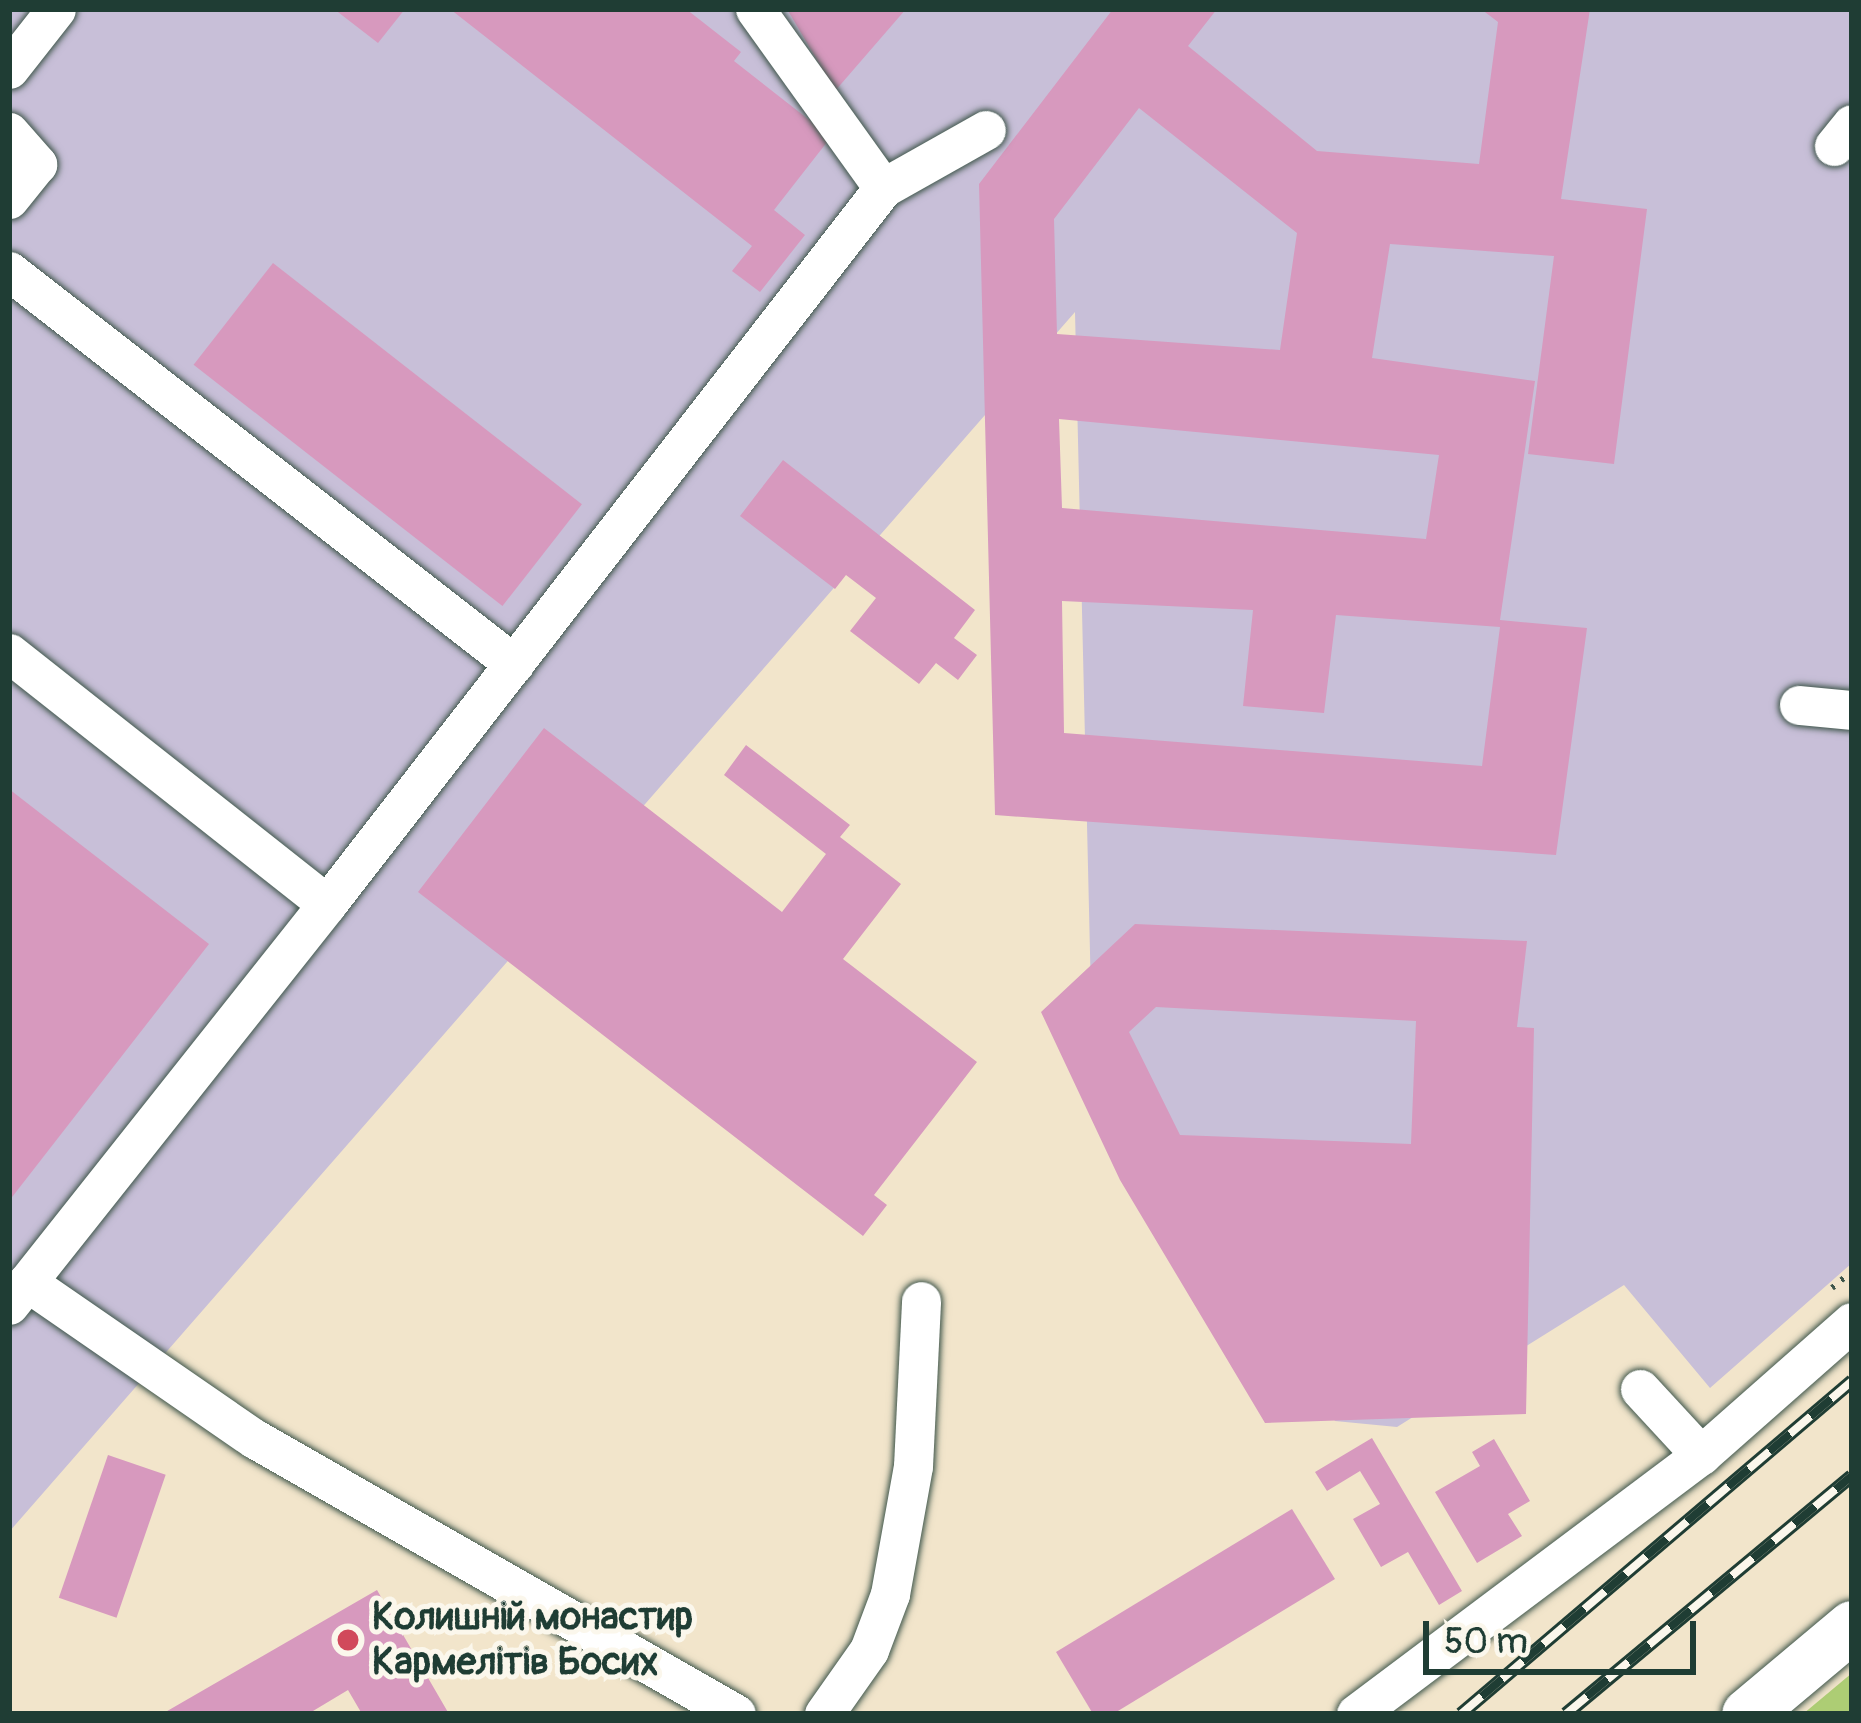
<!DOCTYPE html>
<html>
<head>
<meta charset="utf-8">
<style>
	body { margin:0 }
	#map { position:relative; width:1861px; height:1723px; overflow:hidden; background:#f2e5cb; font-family:Pangolin,sans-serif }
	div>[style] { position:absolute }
	.industrial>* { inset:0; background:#c8bfd8 }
	.green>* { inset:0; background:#adcd74 }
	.building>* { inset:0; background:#d799be; transform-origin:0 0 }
	.path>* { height:6px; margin-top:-3px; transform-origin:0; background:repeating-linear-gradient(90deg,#3f564b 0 3px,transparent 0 12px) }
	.roads { filter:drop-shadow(0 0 3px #3f564b) drop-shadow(0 0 3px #3f564b) }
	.minor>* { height:39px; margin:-19.5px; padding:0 19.5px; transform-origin:19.5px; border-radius:19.5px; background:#fff }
	.major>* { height:51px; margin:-25.5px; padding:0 25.5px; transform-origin:25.5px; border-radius:25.5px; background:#fff }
	.rail>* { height:14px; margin-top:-7px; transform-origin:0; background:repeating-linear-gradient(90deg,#fbf7ec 0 27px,#1f3d34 0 54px); box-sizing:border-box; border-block:3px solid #1f3d34 }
	.dots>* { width:33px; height:33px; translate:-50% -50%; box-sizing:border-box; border:6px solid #fbf7ec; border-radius:50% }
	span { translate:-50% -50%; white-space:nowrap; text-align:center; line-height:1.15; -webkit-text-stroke:10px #fbf7ec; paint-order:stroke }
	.poi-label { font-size:39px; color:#1f3d34; font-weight:700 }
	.left { translate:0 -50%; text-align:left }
	.frame { position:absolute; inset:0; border:12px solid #1f3d34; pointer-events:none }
	.scale { position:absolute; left:1423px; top:1621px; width:273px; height:54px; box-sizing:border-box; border:6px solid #1f3d34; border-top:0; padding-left:15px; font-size:36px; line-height:42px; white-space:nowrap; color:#1f3d34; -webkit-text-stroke:9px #fbf7ec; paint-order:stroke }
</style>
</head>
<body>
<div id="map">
	<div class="industrial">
		<i style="clip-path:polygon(9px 9px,1852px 9px,1852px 1263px,1710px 1388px,1624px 1285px,1397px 1427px,1335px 1421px,1091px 995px,1075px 312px,9px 1532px)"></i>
	</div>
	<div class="green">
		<i style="clip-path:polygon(1852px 1673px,1852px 1714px,1803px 1714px)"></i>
	</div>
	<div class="building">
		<i style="clip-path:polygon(334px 9px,405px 9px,378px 43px)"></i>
		<i style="clip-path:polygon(450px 9px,686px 9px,741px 52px,734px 61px,831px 137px,774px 210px,805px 235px,760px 292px,732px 271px,752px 246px)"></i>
		<i style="clip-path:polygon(787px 9px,906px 9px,835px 91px)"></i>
		<i style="clip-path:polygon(evenodd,1113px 9px,1217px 9px,1188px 46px,1317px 151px,1479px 164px,1498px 22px,1481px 9px,1590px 9px,1561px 199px,1647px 209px,1614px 464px,1528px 454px,1554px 256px,1390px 244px,1372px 358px,1535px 381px,1500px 620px,1587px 628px,1556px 855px,995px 815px,979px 184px,1113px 9px,1139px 108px,1297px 233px,1280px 350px,1057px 334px,1054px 219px,1139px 108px,1113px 9px,1059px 419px,1439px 455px,1426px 539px,1062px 508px,1059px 419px,1113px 9px,1062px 601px,1253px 610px,1243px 706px,1324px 713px,1336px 615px,1500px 627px,1482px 766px,1064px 733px,1062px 601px)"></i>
		<i style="left:273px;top:263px;width:392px;height:129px;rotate:38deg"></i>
		<i style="clip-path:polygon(783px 460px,975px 610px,954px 638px,977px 655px,958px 680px,936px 663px,919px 684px,850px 631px,876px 598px,846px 575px,835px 589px,740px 516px)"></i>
		<i style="clip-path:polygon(544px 728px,782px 912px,826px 854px,724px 775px,746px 745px,850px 825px,840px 837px,901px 884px,843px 959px,977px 1062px,874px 1195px,887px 1205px,863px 1236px,418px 892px)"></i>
		<i style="clip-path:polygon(9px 789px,209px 944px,9px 1201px)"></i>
		<i style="clip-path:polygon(evenodd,1135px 924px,1527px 941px,1517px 1027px,1534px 1028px,1526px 1414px,1265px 1423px,1120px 1180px,1041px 1012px,1135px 924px,1156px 1007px,1416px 1021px,1411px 1144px,1180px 1135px,1129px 1032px,1156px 1007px)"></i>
		<i style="clip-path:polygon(1372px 1438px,1462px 1591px,1439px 1605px,1408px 1552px,1381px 1567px,1353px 1519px,1380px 1504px,1360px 1471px,1327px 1491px,1315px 1472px)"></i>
		<i style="clip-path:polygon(1494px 1439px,1530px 1501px,1508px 1514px,1522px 1536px,1477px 1563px,1435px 1492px,1480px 1466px,1472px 1452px)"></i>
		<i style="left:108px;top:1455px;width:61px;height:151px;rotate:19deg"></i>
		<i style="clip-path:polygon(1292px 1509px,1335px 1579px,1113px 1714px,1093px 1714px,1056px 1652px)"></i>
		<i style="clip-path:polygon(377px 1590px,449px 1714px,362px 1714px,348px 1690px,308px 1714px,162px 1714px)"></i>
	</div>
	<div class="path">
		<i style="left:1832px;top:1288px;width:26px;rotate:-40deg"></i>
	</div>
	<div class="roads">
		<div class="minor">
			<i style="left:755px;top:9px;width:220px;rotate:54.4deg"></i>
			<i style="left:9px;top:69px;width:76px;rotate:-51.9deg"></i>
			<i style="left:9px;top:132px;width:43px;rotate:48.8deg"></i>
			<i style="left:37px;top:164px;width:45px;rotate:128.7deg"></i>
			<i style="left:1834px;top:146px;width:28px;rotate:-51deg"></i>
			<i style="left:9px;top:271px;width:640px;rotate:37.89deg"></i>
			<i style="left:9px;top:653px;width:405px;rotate:38.3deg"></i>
			<i style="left:327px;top:904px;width:907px;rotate:-52.17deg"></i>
			<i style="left:883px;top:188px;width:118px;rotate:-29.4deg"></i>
			<i style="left:1799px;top:705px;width:53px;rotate:5.4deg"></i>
			<i style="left:27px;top:1282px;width:277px;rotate:34.6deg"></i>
			<i style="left:255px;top:1439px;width:554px;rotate:29.76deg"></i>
			<i style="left:9px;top:1305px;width:512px;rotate:-51.58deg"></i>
			<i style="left:1640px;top:1389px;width:90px;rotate:47.3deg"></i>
			<i style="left:824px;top:1714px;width:78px;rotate:-54.9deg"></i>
			<i style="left:869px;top:1650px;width:60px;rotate:-69.4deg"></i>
			<i style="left:890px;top:1594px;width:130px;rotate:-79.8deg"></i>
			<i style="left:913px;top:1466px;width:165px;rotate:-87.2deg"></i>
			<i style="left:1356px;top:1714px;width:431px;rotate:-36.9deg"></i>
			<i style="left:1701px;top:1455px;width:201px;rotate:-41.4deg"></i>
		</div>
		<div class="major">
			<i style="left:1747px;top:1714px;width:137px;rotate:-40deg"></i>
		</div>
	</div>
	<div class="rail">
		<i style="left:1461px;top:1714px;width:514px;rotate:-40.42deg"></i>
		<i style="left:1566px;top:1714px;width:372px;rotate:-39.8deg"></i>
	</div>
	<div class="dots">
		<i style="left:348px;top:1640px;background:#d1495b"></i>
	</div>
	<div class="poi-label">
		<span class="left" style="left:372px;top:1640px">Колишній монастир<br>Кармелітів Босих</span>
	</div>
	<div class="frame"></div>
	<div class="scale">50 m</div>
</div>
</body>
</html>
